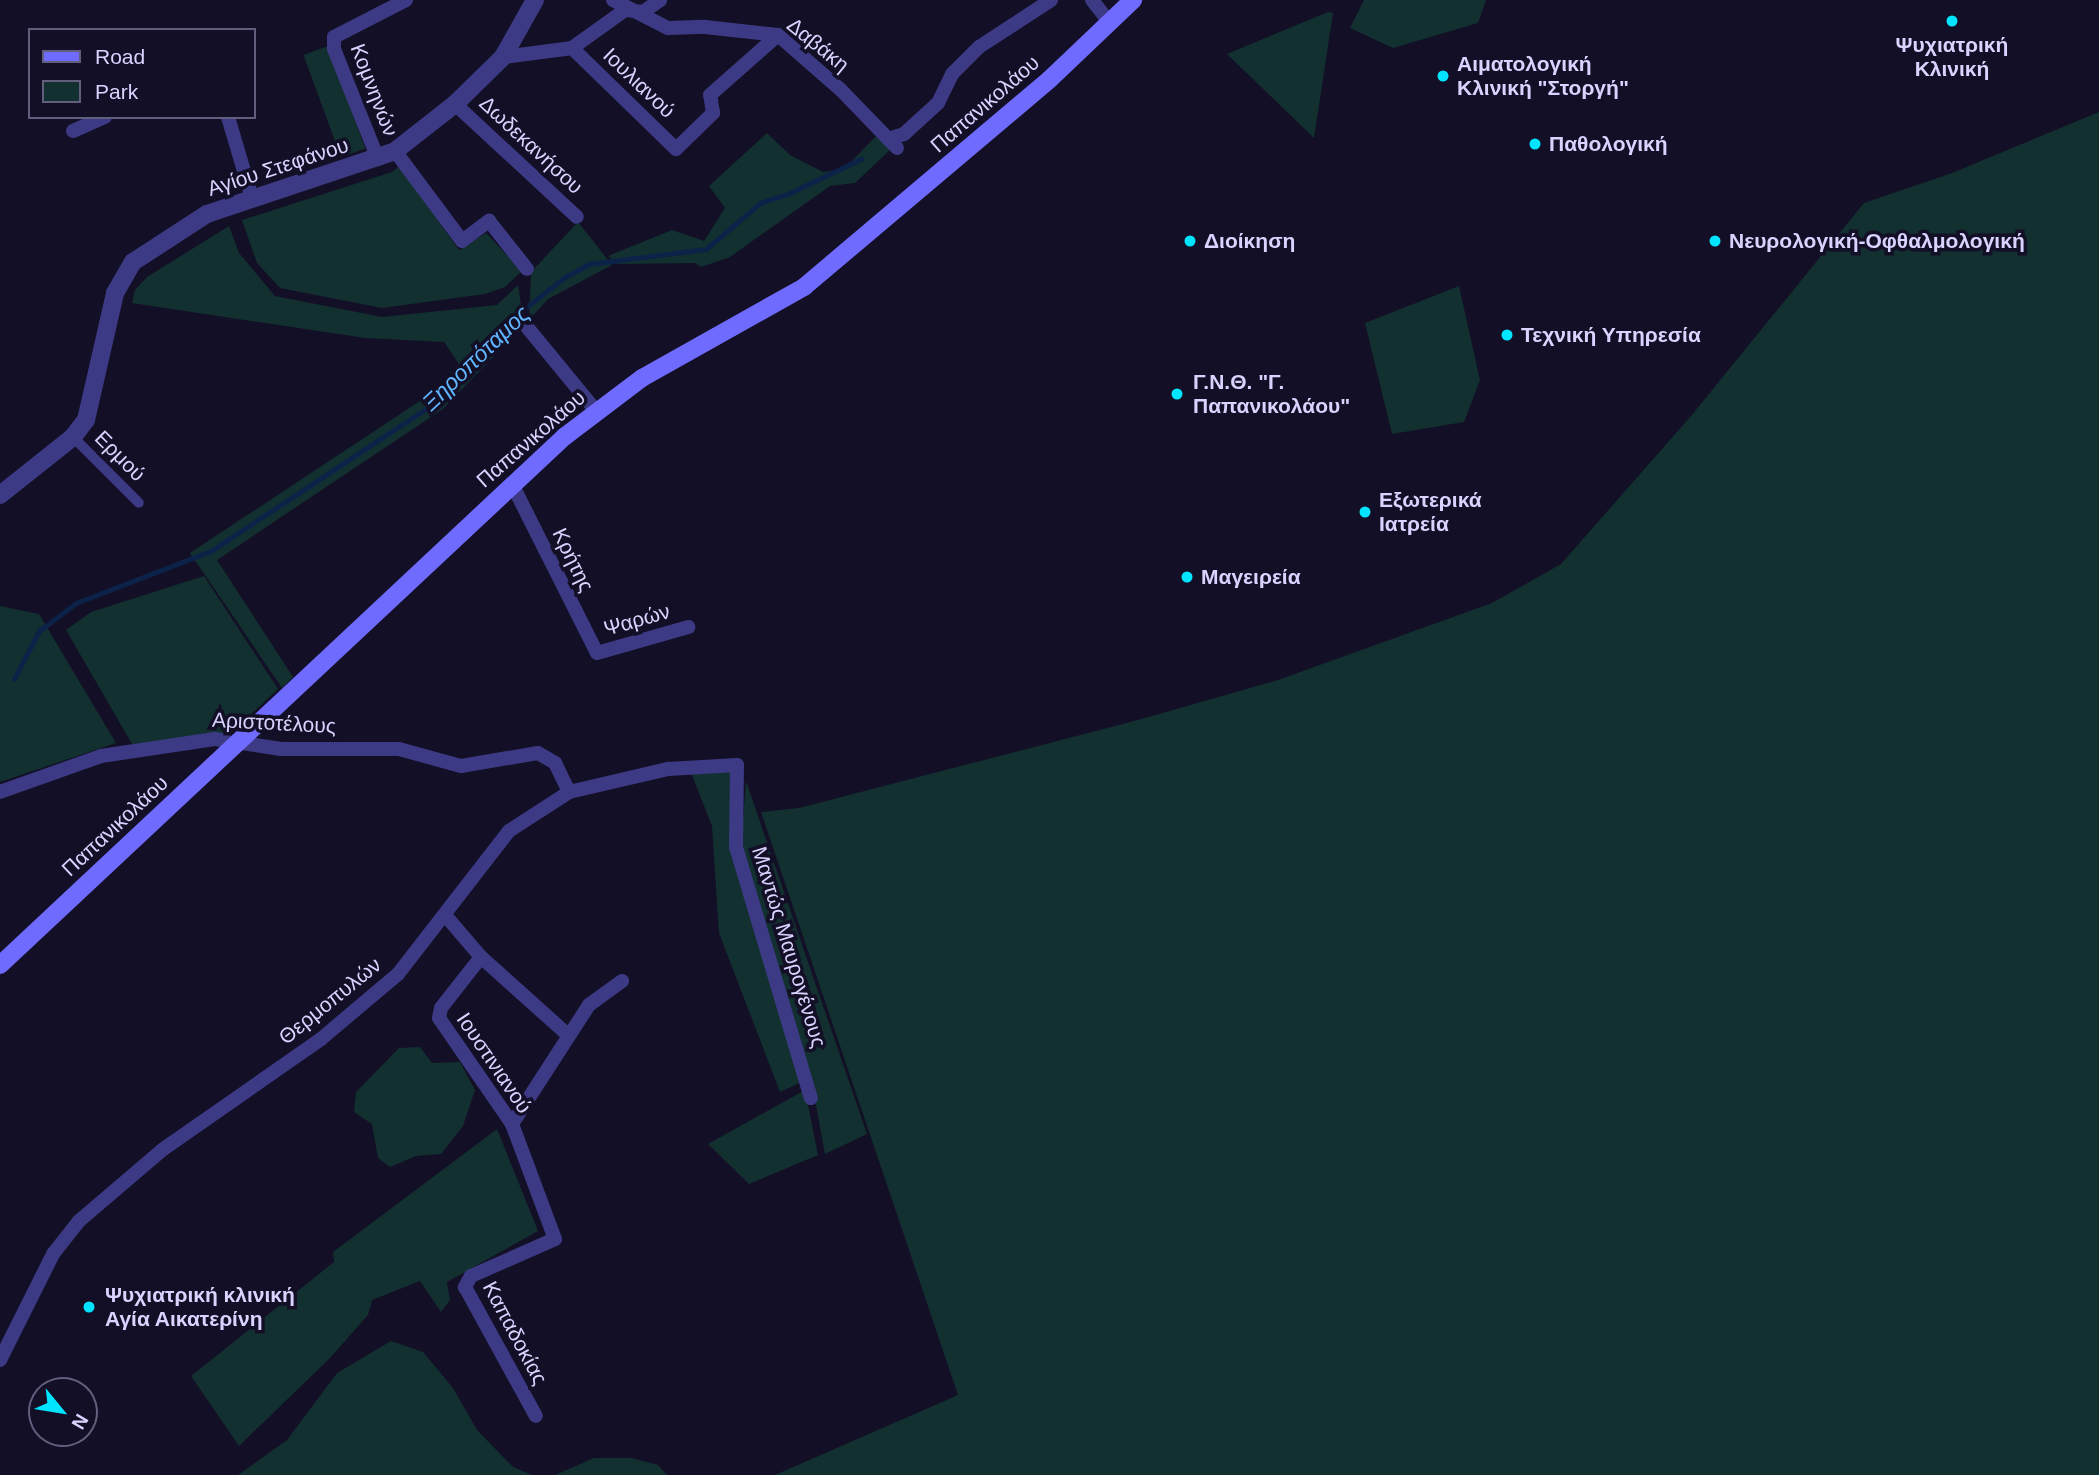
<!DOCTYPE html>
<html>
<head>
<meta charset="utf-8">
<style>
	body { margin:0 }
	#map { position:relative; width:2099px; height:1475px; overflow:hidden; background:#130f26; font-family:Helvetica,sans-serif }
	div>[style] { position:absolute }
	.green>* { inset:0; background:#12302f; transform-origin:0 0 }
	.stream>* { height:4.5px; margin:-2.25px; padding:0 2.25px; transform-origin:2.25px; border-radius:2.25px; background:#0c2248 }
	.pedestrian>* { height:10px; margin:-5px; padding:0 5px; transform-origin:5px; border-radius:5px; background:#3d3a85 }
	.minor>* { height:14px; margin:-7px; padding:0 7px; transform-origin:7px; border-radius:7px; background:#3d3a85 }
	.tertiary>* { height:18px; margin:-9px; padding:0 9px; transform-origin:9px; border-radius:9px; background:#3d3a85 }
	.secondary>* { height:18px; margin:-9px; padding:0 9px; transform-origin:9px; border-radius:9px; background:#6f6bff }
	.dots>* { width:19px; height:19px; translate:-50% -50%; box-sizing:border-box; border:4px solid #130f26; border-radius:50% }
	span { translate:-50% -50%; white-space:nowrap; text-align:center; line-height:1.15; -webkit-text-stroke:7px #130f26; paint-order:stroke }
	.street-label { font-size:21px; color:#d9d4ff }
	.poi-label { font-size:21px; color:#d9d4ff; font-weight:700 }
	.left { translate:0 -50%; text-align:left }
	.water-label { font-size:23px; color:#62b6ff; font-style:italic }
	.legend { position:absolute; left:28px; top:28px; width:228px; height:91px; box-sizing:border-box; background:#130f26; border:2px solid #625e7d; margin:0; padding:9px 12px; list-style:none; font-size:21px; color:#d9d4ff }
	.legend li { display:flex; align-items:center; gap:14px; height:35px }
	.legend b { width:35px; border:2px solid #625e7d }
	.north { position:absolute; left:28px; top:1377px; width:70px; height:70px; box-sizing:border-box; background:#130f26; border:2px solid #625e7d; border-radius:50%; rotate:120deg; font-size:19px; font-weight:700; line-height:28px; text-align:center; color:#d9d4ff }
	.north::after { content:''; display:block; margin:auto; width:24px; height:32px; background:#00e5ff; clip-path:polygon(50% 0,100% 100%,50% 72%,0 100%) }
</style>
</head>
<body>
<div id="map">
	<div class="green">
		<i style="clip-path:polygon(1364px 0,1486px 0,1478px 23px,1393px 48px,1350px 28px)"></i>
		<i style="clip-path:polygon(1328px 12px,1333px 13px,1314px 138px,1227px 54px)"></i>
		<i style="left:328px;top:46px;width:109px;height:26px;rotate:70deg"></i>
		<i style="clip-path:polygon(2099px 112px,2099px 1475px,775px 1475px,958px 1395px,761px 812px,799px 808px,1138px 720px,1278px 680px,1492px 603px,1561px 564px,1691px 416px,1864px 203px,1952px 173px)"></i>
		<i style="clip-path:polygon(880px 132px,893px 147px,855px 183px,830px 186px,730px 257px,701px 267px,695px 263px,618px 264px,608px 256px,672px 230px,704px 241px,725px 208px,709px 186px,767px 133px,790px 155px,823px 172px,844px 169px)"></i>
		<i style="clip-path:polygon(399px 166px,459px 250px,486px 233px,522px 271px,505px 287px,485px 294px,382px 308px,280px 288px,257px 263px,242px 220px,392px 172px)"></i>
		<i style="clip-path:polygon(578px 222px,612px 265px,548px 299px,529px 320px,531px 272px)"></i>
		<i style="clip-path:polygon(229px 226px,239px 253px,275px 296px,382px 317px,497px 305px,518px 285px,524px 325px,443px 409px,217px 560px,293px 677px,282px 688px,190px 553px,432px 393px,459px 364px,444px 342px,365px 338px,132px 303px,135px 290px,147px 277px)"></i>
		<i style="clip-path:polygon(1459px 286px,1480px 380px,1464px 422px,1392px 434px,1365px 323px)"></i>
		<i style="clip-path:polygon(204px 576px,278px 689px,230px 734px,132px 744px,66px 630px,91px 612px)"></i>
		<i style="clip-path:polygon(0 606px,39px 614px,116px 743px,0 782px)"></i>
		<i style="clip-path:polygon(733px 768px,731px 847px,804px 1081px,780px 1092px,719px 933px,712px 826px,690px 770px)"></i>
		<i style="clip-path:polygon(746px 781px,867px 1134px,825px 1154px,813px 1089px,741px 847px)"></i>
		<i style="clip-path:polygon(420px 1047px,432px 1063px,460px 1062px,475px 1090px,463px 1126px,441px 1154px,416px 1156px,390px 1167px,378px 1158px,372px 1124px,354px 1112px,356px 1092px,399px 1048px)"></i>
		<i style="clip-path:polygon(805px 1090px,818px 1155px,749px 1184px,708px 1144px)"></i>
		<i style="clip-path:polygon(497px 1129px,538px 1231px,447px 1282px,450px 1300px,441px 1312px,420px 1281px,372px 1300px,368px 1315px,330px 1358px,239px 1446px,191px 1376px,334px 1262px,333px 1252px)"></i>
		<i style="clip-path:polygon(391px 1341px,423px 1352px,453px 1388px,477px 1430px,513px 1467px,532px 1475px,238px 1475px,287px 1440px,337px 1373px)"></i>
		<i style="clip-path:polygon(594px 1458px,631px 1458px,658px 1465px,667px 1475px,555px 1475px)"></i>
	</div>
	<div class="stream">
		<i style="left:14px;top:679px;width:54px;rotate:-62.5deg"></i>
		<i style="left:39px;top:631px;width:46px;rotate:-37.1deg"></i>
		<i style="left:76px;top:603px;width:145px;rotate:-21.1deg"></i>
		<i style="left:211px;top:551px;width:273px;rotate:-33.5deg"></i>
		<i style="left:439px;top:400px;width:108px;rotate:-48.4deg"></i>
		<i style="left:511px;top:319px;width:68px;rotate:-37.9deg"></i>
		<i style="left:565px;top:277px;width:27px;rotate:-28deg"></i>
		<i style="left:589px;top:264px;width:118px;rotate:-7.3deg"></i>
		<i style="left:706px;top:249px;width:71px;rotate:-40.4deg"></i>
		<i style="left:760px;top:203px;width:32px;rotate:-18deg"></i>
		<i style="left:790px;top:193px;width:79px;rotate:-25.6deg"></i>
	</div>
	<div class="pedestrian">
		<i style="left:73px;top:437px;width:93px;rotate:45deg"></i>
	</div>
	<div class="minor">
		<i style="left:613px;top:0;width:62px;rotate:27deg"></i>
		<i style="left:668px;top:28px;width:37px;rotate:-2deg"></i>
		<i style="left:705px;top:27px;width:73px;rotate:6.3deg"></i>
		<i style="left:778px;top:35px;width:82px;rotate:41.1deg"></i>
		<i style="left:840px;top:89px;width:82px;rotate:46deg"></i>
		<i style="left:1092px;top:0;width:28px;rotate:52deg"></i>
		<i style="left:572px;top:48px;width:145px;rotate:44.2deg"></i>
		<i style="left:676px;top:149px;width:52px;rotate:-44.2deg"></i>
		<i style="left:713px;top:113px;width:18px;rotate:-99deg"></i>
		<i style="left:710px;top:95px;width:91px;rotate:-41.4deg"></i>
		<i style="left:503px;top:57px;width:70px;rotate:-7.4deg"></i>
		<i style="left:572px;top:48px;width:65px;rotate:-35.6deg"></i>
		<i style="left:625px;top:10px;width:18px;rotate:6deg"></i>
		<i style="left:643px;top:12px;width:21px;rotate:-35deg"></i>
		<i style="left:455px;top:104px;width:166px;rotate:42.8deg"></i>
		<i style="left:228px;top:117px;width:84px;rotate:73.5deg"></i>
		<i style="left:73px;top:131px;width:35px;rotate:-24deg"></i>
		<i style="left:888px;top:139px;width:17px;rotate:-17deg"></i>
		<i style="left:904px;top:134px;width:46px;rotate:-42.4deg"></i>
		<i style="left:938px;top:103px;width:32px;rotate:-64deg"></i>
		<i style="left:952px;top:74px;width:38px;rotate:-45deg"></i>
		<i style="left:979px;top:47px;width:86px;rotate:-33.1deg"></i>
		<i style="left:395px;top:151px;width:112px;rotate:53.3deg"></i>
		<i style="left:462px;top:241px;width:34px;rotate:-37deg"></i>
		<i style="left:489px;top:221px;width:61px;rotate:51.6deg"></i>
		<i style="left:378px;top:159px;width:118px;rotate:-111.8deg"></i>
		<i style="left:334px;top:49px;width:12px;rotate:-90deg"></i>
		<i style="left:334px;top:37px;width:81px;rotate:-27.2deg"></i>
		<i style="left:527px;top:327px;width:109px;rotate:50.6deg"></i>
		<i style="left:512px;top:484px;width:189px;rotate:63.3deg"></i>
		<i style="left:597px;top:653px;width:95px;rotate:-15.9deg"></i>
		<i style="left:0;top:792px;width:107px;rotate:-19.6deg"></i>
		<i style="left:101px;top:756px;width:115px;rotate:-8.5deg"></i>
		<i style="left:215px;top:739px;width:67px;rotate:8.6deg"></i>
		<i style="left:281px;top:749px;width:118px"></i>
		<i style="left:399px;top:749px;width:64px;rotate:15.3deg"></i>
		<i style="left:461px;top:766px;width:78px;rotate:-9.6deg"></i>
		<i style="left:538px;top:753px;width:20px;rotate:30deg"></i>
		<i style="left:555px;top:763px;width:32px;rotate:64deg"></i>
		<i style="left:445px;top:915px;width:55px;rotate:49.4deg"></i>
		<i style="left:481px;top:957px;width:117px;rotate:41.9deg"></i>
		<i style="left:481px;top:957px;width:65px;rotate:128.1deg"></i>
		<i style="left:441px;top:1008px;width:10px;rotate:101deg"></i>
		<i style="left:439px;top:1018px;width:129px;rotate:55.4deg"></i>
		<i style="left:512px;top:1124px;width:123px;rotate:69.5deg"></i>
		<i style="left:555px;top:1239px;width:92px;rotate:156.2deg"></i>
		<i style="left:471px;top:1276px;width:13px;rotate:119deg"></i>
		<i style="left:465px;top:1287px;width:147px;rotate:61.2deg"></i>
		<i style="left:512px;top:1124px;width:142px;rotate:-57.1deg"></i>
		<i style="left:589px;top:1005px;width:41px;rotate:-36deg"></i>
		<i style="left:0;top:1360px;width:119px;rotate:-63.4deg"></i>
		<i style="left:53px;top:1254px;width:42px;rotate:-51.8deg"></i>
		<i style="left:79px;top:1221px;width:109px;rotate:-40.5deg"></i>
		<i style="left:162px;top:1150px;width:194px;rotate:-34.9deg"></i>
		<i style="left:321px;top:1039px;width:101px;rotate:-40.2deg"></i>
		<i style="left:398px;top:974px;width:181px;rotate:-52.2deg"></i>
		<i style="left:509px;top:831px;width:72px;rotate:-33deg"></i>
		<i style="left:569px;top:792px;width:102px;rotate:-13.1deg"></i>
		<i style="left:668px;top:769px;width:69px;rotate:-3.3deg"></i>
		<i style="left:737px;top:765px;width:82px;rotate:90.7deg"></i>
		<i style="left:736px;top:847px;width:262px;rotate:73.4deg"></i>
	</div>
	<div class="tertiary">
		<i style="left:0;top:495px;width:93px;rotate:-38.5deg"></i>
		<i style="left:73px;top:437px;width:21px;rotate:-53deg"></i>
		<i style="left:86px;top:420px;width:130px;rotate:-77.1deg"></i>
		<i style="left:115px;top:293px;width:36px;rotate:-60deg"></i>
		<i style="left:133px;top:262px;width:88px;rotate:-33deg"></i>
		<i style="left:207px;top:214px;width:198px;rotate:-18.5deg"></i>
		<i style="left:395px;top:151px;width:76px;rotate:-38.1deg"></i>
		<i style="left:455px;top:104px;width:67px;rotate:-44.4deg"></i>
		<i style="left:503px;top:57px;width:65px;rotate:-60.7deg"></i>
	</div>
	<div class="secondary">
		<i style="left:0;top:965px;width:773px;rotate:-43.11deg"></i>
		<i style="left:564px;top:437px;width:98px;rotate:-37.1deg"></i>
		<i style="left:642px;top:378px;width:186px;rotate:-29.3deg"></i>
		<i style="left:804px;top:287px;width:322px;rotate:-40.2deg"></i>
		<i style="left:1050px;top:79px;width:115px;rotate:-43.6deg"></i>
	</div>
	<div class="dots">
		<i style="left:1952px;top:21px;background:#00e5ff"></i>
		<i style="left:1443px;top:76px;background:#00e5ff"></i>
		<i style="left:1535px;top:144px;background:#00e5ff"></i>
		<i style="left:1190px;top:241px;background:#00e5ff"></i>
		<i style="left:1715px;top:241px;background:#00e5ff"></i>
		<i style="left:1507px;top:335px;background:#00e5ff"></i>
		<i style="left:1177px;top:394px;background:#00e5ff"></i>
		<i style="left:1365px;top:512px;background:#00e5ff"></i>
		<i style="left:1187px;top:577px;background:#00e5ff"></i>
		<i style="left:89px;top:1307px;background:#00e5ff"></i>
	</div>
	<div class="street-label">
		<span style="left:818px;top:45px;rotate:39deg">Δαβάκη</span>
		<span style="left:639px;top:83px;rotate:44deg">Ιουλιανού</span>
		<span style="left:374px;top:90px;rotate:69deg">Κομνηνών</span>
		<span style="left:985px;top:104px;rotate:-41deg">Παπανικολάου</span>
		<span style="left:531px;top:145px;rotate:43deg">Δωδεκανήσου</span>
		<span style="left:278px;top:167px;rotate:-18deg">Αγίου Στεφάνου</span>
		<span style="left:531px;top:439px;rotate:-41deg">Παπανικολάου</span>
		<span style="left:120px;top:456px;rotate:45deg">Ερμού</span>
		<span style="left:573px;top:560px;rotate:64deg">Κρήτης</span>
		<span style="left:637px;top:620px;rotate:-16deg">Ψαρών</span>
		<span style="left:274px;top:723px;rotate:3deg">Αριστοτέλους</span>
		<span style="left:115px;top:826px;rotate:-43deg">Παπανικολάου</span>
		<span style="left:789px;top:947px;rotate:73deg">Μαντώς Μαυρογένους</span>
		<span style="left:330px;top:1001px;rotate:-39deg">Θερμοπυλών</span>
		<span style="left:494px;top:1063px;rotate:56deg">Ιουστινιανού</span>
		<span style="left:515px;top:1333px;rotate:62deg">Καπαδοκίας</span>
	</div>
	<div class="poi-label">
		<span style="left:1952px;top:57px">Ψυχιατρική<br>Κλινική</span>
		<span class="left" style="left:1457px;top:76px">Αιματολογική<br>Κλινική "Στοργή"</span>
		<span class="left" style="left:1549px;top:144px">Παθολογική</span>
		<span class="left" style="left:1204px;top:241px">Διοίκηση</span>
		<span class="left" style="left:1729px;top:241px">Νευρολογική-Οφθαλμολογική</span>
		<span class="left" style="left:1521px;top:335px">Τεχνική Υπηρεσία</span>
		<span class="left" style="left:1193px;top:394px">Γ.Ν.Θ. "Γ.<br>Παπανικολάου"</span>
		<span class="left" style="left:1379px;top:512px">Εξωτερικά<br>Ιατρεία</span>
		<span class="left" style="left:1201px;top:577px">Μαγειρεία</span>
		<span class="left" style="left:105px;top:1307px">Ψυχιατρική κλινική<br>Αγία Αικατερίνη</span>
	</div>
	<div class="water-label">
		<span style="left:476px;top:358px;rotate:-44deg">Ξηροπόταμος</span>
	</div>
	<ul class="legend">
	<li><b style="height:9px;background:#6f6bff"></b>Road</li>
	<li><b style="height:19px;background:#12302f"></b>Park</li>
	</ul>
	<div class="north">N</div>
</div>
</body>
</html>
